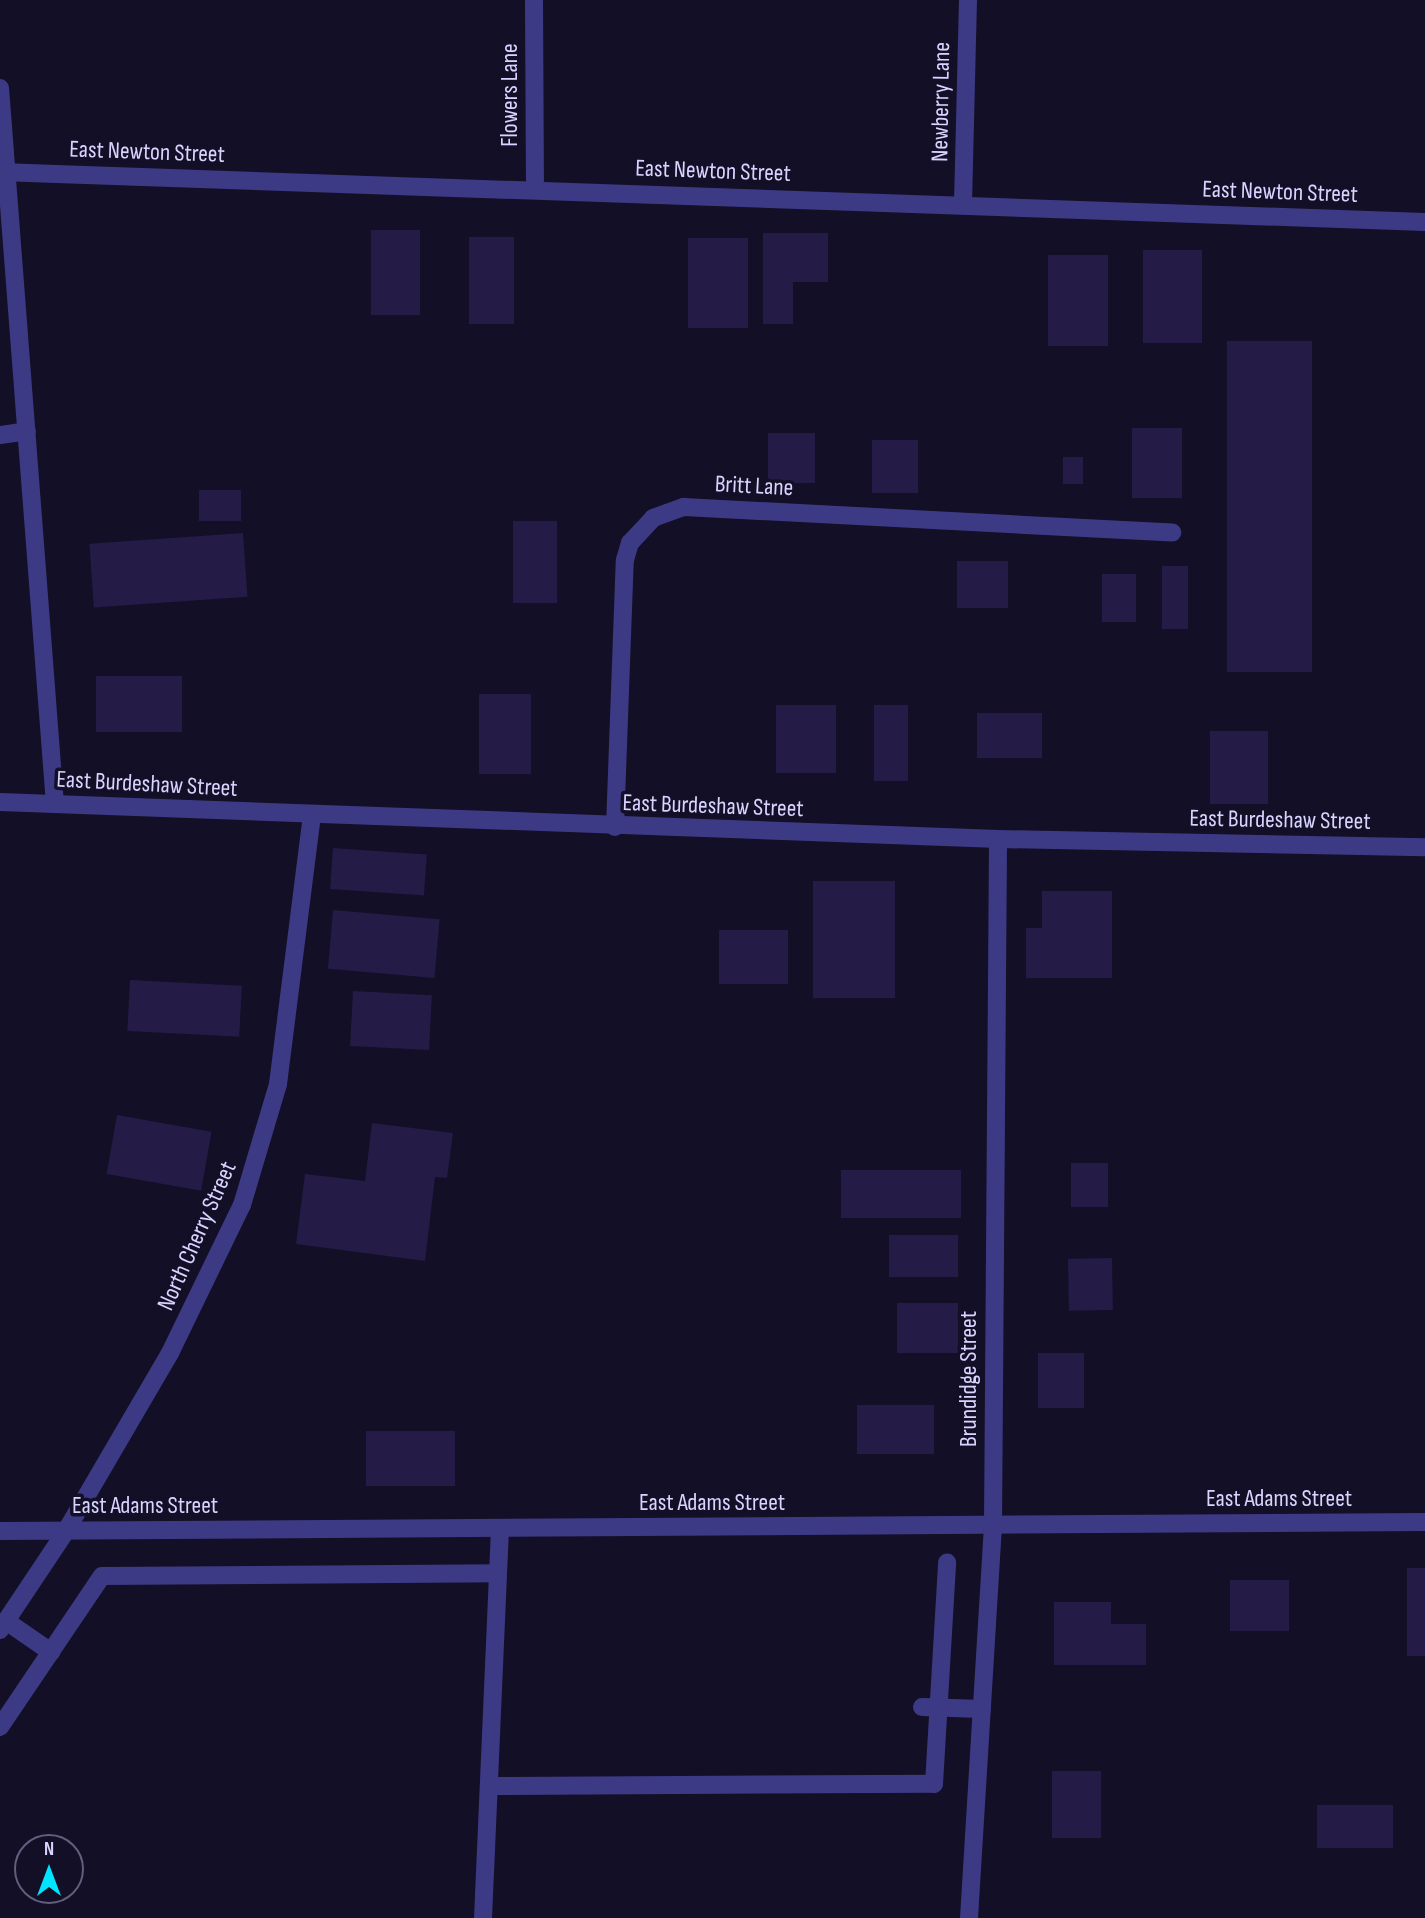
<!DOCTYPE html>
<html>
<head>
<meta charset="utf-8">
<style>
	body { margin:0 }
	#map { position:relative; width:1425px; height:1918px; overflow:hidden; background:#130f26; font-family:"Sofia Sans Condensed",sans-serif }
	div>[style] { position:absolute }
	.building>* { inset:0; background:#241b47; transform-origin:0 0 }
	.minor>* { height:18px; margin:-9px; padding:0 9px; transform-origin:9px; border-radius:9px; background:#3d3a85 }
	span { translate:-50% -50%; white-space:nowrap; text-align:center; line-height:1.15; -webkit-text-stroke:7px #130f26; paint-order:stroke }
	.street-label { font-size:24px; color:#d9d4ff }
	.north { position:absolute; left:14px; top:1834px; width:70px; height:70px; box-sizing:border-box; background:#130f26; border:2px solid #625e7d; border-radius:50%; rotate:0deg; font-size:19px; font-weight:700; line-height:28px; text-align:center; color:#d9d4ff }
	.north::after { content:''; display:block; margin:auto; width:24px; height:32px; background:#00e5ff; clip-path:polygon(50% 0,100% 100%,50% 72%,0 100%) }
</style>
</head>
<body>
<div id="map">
	<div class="building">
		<i style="left:371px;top:230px;width:49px;height:85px"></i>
		<i style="clip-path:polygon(763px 233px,828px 233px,828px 282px,793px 282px,793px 324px,763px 324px)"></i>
		<i style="left:469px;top:237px;width:45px;height:87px"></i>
		<i style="left:688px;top:238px;width:60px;height:90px"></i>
		<i style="left:1143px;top:250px;width:59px;height:93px"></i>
		<i style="left:1048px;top:255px;width:60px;height:91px"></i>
		<i style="left:1312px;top:341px;width:331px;height:85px;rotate:90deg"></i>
		<i style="left:1132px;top:428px;width:50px;height:70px"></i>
		<i style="left:768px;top:433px;width:47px;height:50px"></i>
		<i style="left:872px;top:440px;width:46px;height:53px"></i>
		<i style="left:1063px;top:457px;width:20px;height:27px"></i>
		<i style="left:199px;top:490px;width:42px;height:31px"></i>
		<i style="left:513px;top:521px;width:44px;height:82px"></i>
		<i style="left:243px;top:533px;width:64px;height:154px;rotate:86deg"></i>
		<i style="left:957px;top:561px;width:51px;height:47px"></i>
		<i style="left:1162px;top:566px;width:26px;height:63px"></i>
		<i style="left:1102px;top:574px;width:34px;height:48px"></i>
		<i style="left:96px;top:676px;width:86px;height:56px"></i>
		<i style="left:479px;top:694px;width:52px;height:80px"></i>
		<i style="left:776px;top:705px;width:60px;height:68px"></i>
		<i style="left:874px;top:705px;width:34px;height:76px"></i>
		<i style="left:977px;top:713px;width:65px;height:45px"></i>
		<i style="left:1210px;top:731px;width:58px;height:73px"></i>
		<i style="left:333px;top:848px;width:94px;height:41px;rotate:4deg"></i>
		<i style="left:813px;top:881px;width:82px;height:117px"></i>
		<i style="clip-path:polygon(1042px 891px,1112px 891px,1112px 978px,1026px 978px,1026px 928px,1042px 928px)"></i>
		<i style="left:333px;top:910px;width:107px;height:59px;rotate:5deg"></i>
		<i style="left:719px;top:930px;width:69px;height:54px"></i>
		<i style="left:130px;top:980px;width:112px;height:51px;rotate:3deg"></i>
		<i style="left:353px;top:991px;width:79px;height:55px;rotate:3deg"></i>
		<i style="left:117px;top:1115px;width:96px;height:60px;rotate:10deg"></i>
		<i style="clip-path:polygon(372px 1123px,453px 1133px,447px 1178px,435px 1177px,425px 1261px,296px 1244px,305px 1174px,365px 1181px)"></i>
		<i style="left:1071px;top:1163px;width:37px;height:44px"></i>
		<i style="left:841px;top:1170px;width:120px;height:48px"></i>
		<i style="left:889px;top:1235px;width:69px;height:42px"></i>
		<i style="left:1112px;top:1258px;width:52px;height:44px;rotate:89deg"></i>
		<i style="left:897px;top:1303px;width:61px;height:50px"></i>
		<i style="left:1038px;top:1353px;width:46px;height:55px"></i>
		<i style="left:857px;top:1405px;width:77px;height:49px"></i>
		<i style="left:366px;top:1431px;width:89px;height:55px"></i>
		<i style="left:1407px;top:1568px;width:18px;height:88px"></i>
		<i style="left:1230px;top:1580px;width:59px;height:51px"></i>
		<i style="clip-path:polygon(1054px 1602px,1111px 1602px,1111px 1624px,1146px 1624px,1146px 1665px,1054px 1665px)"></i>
		<i style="left:1052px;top:1771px;width:49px;height:67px"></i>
		<i style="left:1317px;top:1805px;width:76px;height:43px"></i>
	</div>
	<div class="minor">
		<i style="left:534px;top:0;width:190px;rotate:89.7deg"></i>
		<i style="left:0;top:88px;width:718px;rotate:85.61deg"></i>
		<i style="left:0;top:172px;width:1426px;rotate:2.01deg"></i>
		<i style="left:963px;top:204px;width:204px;rotate:-88.6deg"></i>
		<i style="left:0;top:435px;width:27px;rotate:-8deg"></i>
		<i style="left:0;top:802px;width:999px;rotate:2.12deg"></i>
		<i style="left:998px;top:839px;width:427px;rotate:1.1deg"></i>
		<i style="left:615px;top:827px;width:267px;rotate:-87.9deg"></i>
		<i style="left:625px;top:560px;width:18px;rotate:-74deg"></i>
		<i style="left:630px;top:543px;width:34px;rotate:-47deg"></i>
		<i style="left:653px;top:518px;width:33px;rotate:-20deg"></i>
		<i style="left:684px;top:507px;width:489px;rotate:3deg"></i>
		<i style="left:0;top:1531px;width:1425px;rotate:-0.36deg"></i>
		<i style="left:6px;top:1621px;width:55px;rotate:34.6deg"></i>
		<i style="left:0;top:1630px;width:119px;rotate:-56.3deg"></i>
		<i style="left:66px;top:1531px;width:206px;rotate:-59.7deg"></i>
		<i style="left:170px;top:1353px;width:165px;rotate:-64.1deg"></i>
		<i style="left:242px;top:1205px;width:126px;rotate:-73.4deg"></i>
		<i style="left:278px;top:1084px;width:270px;rotate:-82.8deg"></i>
		<i style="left:922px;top:1707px;width:60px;rotate:1.9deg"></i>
		<i style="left:0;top:1727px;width:182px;rotate:-56deg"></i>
		<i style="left:102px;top:1576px;width:396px;rotate:-0.4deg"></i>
		<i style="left:489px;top:1786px;width:445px;rotate:-0.3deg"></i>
		<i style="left:934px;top:1784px;width:222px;rotate:-86.6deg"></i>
		<i style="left:483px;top:1918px;width:390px;rotate:-87.5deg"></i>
		<i style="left:969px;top:1918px;width:394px;rotate:-86.5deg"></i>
		<i style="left:993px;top:1525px;width:686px;rotate:-89.58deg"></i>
	</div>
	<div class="street-label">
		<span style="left:510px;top:95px;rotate:-90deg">Flowers Lane</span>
		<span style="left:941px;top:102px;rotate:-89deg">Newberry Lane</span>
		<span style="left:147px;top:152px;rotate:2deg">East Newton Street</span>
		<span style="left:713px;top:171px;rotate:2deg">East Newton Street</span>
		<span style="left:1280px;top:192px;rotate:2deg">East Newton Street</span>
		<span style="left:754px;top:486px;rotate:3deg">Britt Lane</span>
		<span style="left:147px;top:784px;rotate:3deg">East Burdeshaw Street</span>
		<span style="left:713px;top:806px;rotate:2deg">East Burdeshaw Street</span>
		<span style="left:1280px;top:820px;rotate:1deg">East Burdeshaw Street</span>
		<span style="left:197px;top:1236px;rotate:-66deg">North Cherry Street</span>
		<span style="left:969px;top:1379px;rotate:-90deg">Brundidge Street</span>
		<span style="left:1279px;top:1499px">East Adams Street</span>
		<span style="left:712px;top:1503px">East Adams Street</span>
		<span style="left:145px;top:1506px">East Adams Street</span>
	</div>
	<div class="north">N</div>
</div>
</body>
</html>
